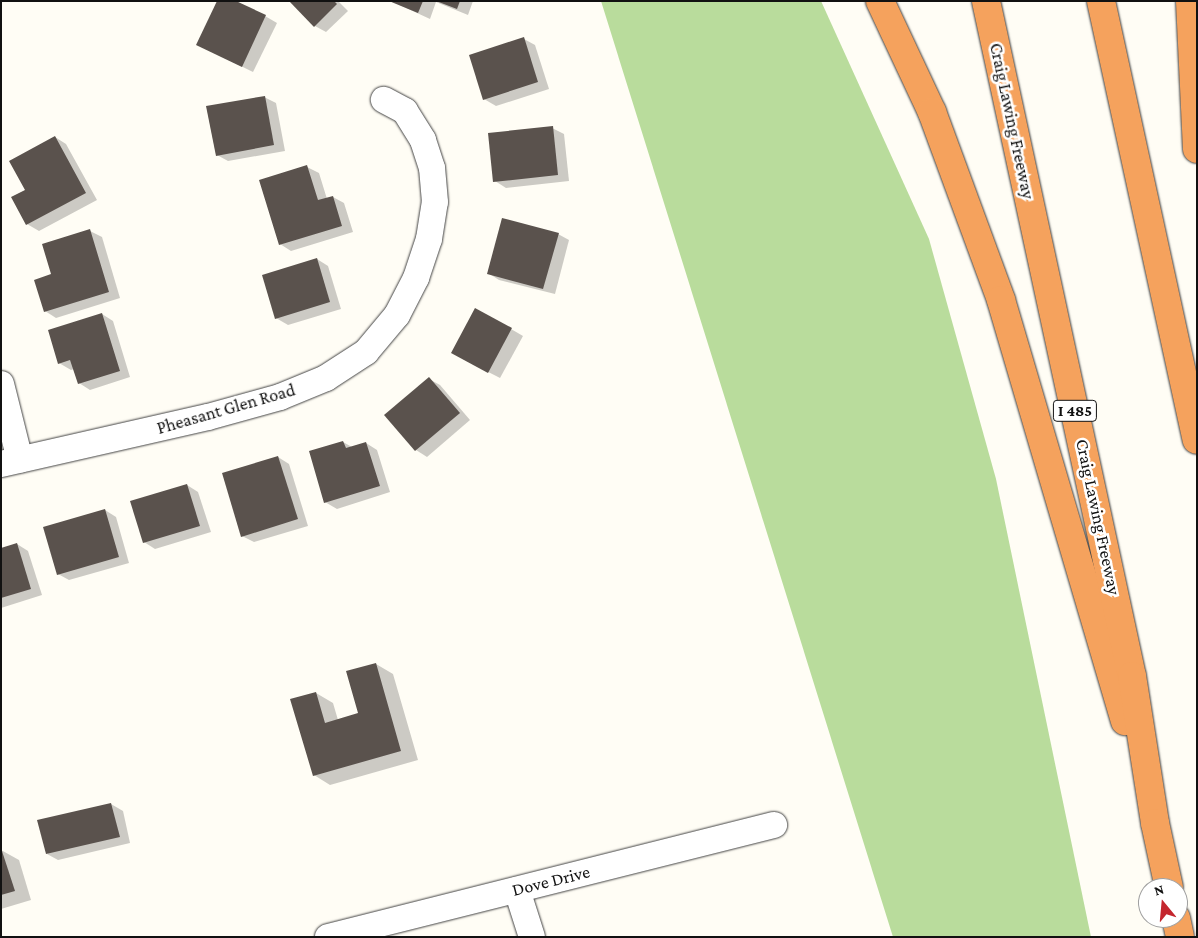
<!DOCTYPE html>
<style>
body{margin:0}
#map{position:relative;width:1198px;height:938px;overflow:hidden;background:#fffdf5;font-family:"Crimson Pro",serif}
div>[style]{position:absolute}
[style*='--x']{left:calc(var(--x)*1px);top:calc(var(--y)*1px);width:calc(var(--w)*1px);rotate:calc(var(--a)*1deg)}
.forest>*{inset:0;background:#b9dc9c}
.shadow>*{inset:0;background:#0003}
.building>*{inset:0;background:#5a524d}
.roads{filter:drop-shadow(0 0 1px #444) drop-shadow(0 0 1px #444)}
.street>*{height:26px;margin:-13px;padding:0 13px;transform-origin:13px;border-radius:13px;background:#fff}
.highway>*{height:28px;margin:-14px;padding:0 14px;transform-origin:14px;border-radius:14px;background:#f5a25d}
span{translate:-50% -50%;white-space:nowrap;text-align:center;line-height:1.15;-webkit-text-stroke:5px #fff;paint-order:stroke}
.shield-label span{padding:1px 4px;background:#fff;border:1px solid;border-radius:4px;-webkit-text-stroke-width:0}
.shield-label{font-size:16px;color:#111;font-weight:700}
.street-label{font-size:18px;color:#111}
.frame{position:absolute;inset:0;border:2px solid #111;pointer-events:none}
.north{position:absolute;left:1138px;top:878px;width:50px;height:50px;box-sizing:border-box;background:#fff;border:1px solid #a0a0a0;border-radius:50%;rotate:343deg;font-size:14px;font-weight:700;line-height:20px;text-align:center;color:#111}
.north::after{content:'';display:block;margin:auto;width:18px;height:22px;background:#c4262e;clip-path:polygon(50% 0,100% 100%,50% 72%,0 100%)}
</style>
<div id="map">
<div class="forest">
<div style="clip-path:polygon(601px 1px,821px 1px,929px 239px,996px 479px,1091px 937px,893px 937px)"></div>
</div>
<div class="shadow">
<div style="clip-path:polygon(291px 1px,338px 1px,348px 11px,326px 32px,315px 26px)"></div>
<div style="clip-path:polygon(391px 1px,473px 1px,468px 15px,436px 2px,430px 19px)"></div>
<div style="clip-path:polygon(265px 16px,277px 23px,253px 72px,198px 45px)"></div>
<div style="clip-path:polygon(524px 39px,535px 45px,549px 89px,496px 106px,484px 99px)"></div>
<div style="clip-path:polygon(264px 97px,276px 103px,285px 151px,228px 161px,217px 155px)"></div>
<div style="clip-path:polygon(552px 128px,564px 134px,569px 181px,506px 188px,495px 181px)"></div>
<div style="clip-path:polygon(55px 137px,66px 144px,97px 200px,39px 231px,27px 224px,13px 198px,27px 190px)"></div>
<div style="clip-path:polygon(307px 167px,319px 173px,327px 199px,333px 197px,344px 203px,353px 232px,291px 251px,280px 244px)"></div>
<div style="clip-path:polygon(90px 231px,102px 237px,120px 298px,56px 318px,45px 311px,53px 275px)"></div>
<div style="clip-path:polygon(558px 234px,569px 240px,555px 294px,499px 280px,488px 273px)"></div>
<div style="clip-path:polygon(317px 259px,328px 266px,341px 309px,288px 325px,276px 318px)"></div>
<div style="clip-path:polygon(102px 314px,113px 321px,130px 377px,90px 390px,79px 383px,74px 369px,71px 370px,59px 363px)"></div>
<div style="clip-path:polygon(511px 329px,523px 336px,500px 378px,463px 359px)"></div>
<div style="clip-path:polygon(429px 379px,440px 385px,470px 420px,427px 457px,416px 450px)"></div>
<div style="clip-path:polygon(343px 442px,352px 447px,366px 443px,377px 450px,390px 492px,337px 509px,325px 502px)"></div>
<div style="clip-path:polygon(278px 457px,289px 464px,308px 526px,254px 542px,242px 536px)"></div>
<div style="clip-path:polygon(187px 485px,198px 492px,211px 532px,155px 549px,144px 542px)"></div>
<div style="clip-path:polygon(105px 510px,116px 517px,129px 563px,69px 580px,58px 574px)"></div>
<div style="clip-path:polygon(17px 544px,28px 551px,42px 595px,1px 608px,1px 549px)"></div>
<div style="clip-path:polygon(376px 664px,393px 674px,418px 760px,330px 785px,314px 775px,316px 693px,333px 703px,338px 720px,359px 714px)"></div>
<div style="clip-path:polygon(111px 804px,123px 811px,130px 843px,58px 860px,47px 854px)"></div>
<div style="clip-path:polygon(1px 850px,19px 860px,31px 900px,1px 909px)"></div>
</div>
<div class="building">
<div style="clip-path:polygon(217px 1px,236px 1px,266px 15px,242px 67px,196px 45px)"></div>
<div style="clip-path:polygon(289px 1px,334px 1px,337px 4px,314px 27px)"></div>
<div style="clip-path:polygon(389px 1px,423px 1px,418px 13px)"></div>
<div style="clip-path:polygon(436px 1px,460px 1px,457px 9px)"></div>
<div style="clip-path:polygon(524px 37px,538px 82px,483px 100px,469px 55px)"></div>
<div style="clip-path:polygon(265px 96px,274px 145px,216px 156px,206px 106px)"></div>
<div style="clip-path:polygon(553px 126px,558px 175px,493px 182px,488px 133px)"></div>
<div style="clip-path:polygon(55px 136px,86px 193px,26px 225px,11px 197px,25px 190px,9px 161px)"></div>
<div style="clip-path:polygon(307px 165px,318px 200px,333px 196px,342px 226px,279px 245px,259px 180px)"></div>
<div style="clip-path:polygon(502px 218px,559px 233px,543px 289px,487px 274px)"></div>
<div style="clip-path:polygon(90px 229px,109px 292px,44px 312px,34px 280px,51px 274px,42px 244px)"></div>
<div style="clip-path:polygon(317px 258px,330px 302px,275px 319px,262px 275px)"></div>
<div style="clip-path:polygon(475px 308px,512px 328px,488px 373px,451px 353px)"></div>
<div style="clip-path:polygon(102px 313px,120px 371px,78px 384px,70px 360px,58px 364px,48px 330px)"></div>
<div style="clip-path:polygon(429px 377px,460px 413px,415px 451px,384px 415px)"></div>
<div style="clip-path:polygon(343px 441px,346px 448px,366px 442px,380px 486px,324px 503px,309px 451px)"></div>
<div style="clip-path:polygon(278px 456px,298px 519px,241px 537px,222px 473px)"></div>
<div style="clip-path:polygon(187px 484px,200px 526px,143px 543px,130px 501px)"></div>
<div style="clip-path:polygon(105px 509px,119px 557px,57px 575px,43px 527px)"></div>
<div style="clip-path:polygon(17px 543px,31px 589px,1px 598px,1px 548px)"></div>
<div style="clip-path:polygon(376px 663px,401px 751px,313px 776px,290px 699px,316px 692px,325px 723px,358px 713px,346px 671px)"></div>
<div style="clip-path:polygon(111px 803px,120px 837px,46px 854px,37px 820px)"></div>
<div style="clip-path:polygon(1px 848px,15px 891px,1px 895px)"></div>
</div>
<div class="roads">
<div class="street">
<div style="--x:1;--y:384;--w:78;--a:76"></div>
<div style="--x:1;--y:464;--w:212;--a:-12.8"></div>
<div style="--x:208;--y:417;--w:75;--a:-15.5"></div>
<div style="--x:280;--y:397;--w:50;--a:-22.4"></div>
<div style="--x:326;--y:378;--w:48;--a:-33"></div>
<div style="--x:366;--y:352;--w:48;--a:-50"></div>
<div style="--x:397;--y:315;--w:42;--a:-62.8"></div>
<div style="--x:416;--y:278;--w:41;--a:-71.6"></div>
<div style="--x:429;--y:239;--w:37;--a:-81"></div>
<div style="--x:435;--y:202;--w:34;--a:-95"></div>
<div style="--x:432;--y:168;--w:29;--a:-108"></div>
<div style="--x:423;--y:140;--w:34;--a:-122"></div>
<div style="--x:405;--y:111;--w:24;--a:-152"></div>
<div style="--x:517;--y:890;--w:49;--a:72.3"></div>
<div style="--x:328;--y:937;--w:460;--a:-14.1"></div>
</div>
<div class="highway">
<div style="--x:880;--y:1;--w:123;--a:64.9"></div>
<div style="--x:932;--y:112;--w:200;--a:69.8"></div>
<div style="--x:1001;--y:300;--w:439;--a:73.6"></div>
<div style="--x:986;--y:1;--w:691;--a:77.8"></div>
<div style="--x:1132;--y:676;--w:149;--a:81.1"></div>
<div style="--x:1155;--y:823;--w:66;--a:77.8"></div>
<div style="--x:1101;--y:1;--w:449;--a:77.7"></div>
<div style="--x:1190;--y:1;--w:148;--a:87.3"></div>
<div style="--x:1176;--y:918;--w:19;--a:78"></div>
</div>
</div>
<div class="shield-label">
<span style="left:1075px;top:411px">I 485</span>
</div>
<div class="street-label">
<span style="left:1012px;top:121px;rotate:78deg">Craig Lawing Freeway</span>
<span style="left:226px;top:409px;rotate:-16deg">Pheasant Glen Road</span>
<span style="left:1098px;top:517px;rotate:78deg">Craig Lawing Freeway</span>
<span style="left:551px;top:881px;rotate:-14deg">Dove Drive</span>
</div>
<div class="frame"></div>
<div class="north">N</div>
</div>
